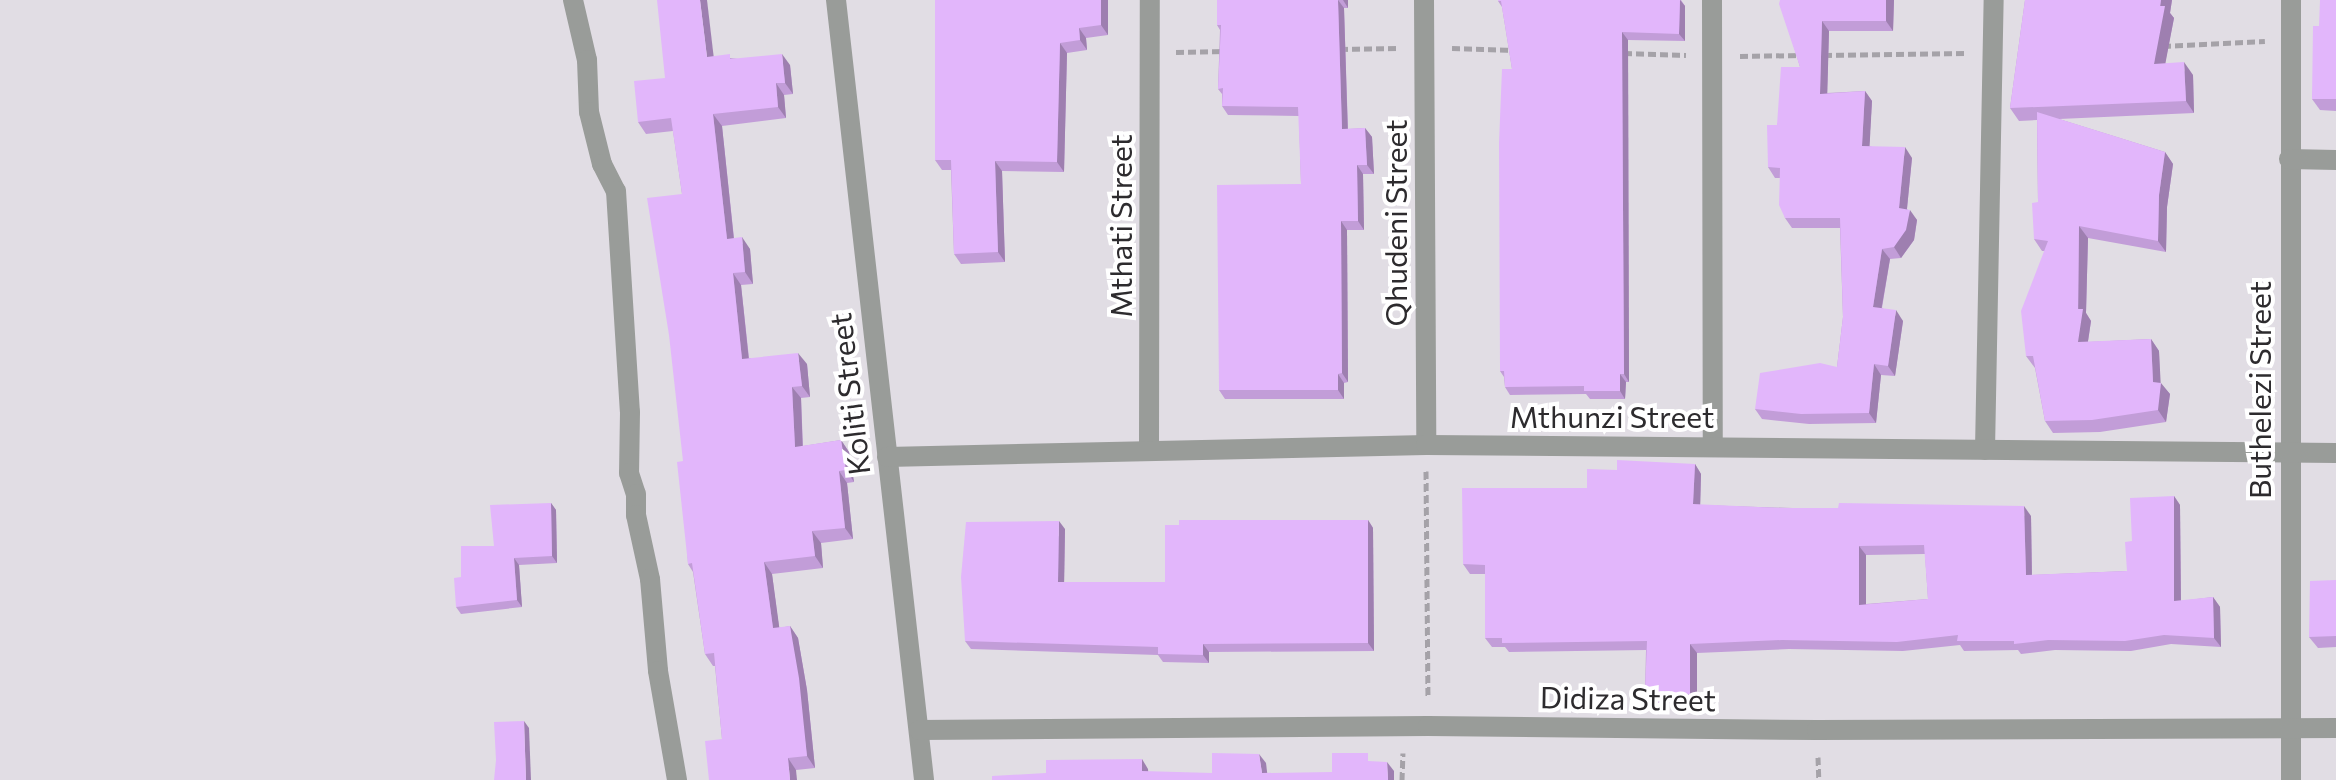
<!DOCTYPE html>
<style>
body{margin:0}
#map{position:relative;width:2336px;height:780px;overflow:hidden;background:#e1dde4;font-family:Commissioner,sans-serif}
div>[style]{position:absolute}
[style*='--x']{left:calc(var(--x)*1px);top:calc(var(--y)*1px);width:calc(var(--w)*1px);rotate:calc(var(--a)*1deg)}
.path>*{height:5px;margin-top:-2.5px;transform-origin:0;background:repeating-linear-gradient(90deg,#a5a2a8 0 8px,transparent 0 12px)}
.street>*{height:20px;margin:-10px;padding:0 10px;transform-origin:10px;border-radius:10px;background:#999c99}
.wall>*{inset:0;background:#c29dd8}
.shaded-wall>*{inset:0;background:#9e7fb0}
.building>*{inset:0;background:#e2b6fb}
span{translate:-50% -50%;white-space:nowrap;text-align:center;line-height:1.15;-webkit-text-stroke:8px #fff;paint-order:stroke}
.street-label{font-size:30px;color:#2d2b2e}
</style>
<div id="map">
<div class="path">
<div style="--x:2163;--y:46;--w:102;--a:-2.8"></div>
<div style="--x:1452;--y:48;--w:62;--a:1.8"></div>
<div style="--x:1340;--y:49;--w:58;--a:-1"></div>
<div style="--x:1176;--y:52;--w:50;--a:-1.1"></div>
<div style="--x:1624;--y:53;--w:62;--a:1.8"></div>
<div style="--x:1824;--y:55;--w:142;--a:-0.8"></div>
<div style="--x:1740;--y:56;--w:62;--a:-0.9"></div>
<div style="--x:1426;--y:471;--w:226;--a:89.5"></div>
<div style="--x:1818;--y:757;--w:23;--a:88"></div>
<div style="--x:1402;--y:780;--w:27;--a:-88"></div>
</div>
<div class="street">
<div style="--x:573;--y:0;--w:62;--a:76.9"></div>
<div style="--x:587;--y:60;--w:52;--a:87.8"></div>
<div style="--x:589;--y:112;--w:54;--a:76"></div>
<div style="--x:602;--y:164;--w:30;--a:63"></div>
<div style="--x:616;--y:191;--w:221;--a:86.4"></div>
<div style="--x:630;--y:412;--w:61;--a:90.9"></div>
<div style="--x:629;--y:473;--w:22;--a:72"></div>
<div style="--x:636;--y:494;--w:21;--a:90"></div>
<div style="--x:636;--y:515;--w:66;--a:77.7"></div>
<div style="--x:650;--y:579;--w:92;--a:85"></div>
<div style="--x:658;--y:671;--w:111;--a:80.1"></div>
<div style="--x:836;--y:0;--w:785;--a:83.56"></div>
<div style="--x:1424;--y:0;--w:445;--a:89.7"></div>
<div style="--x:1712;--y:0;--w:447;--a:89.9"></div>
<div style="--x:2291;--y:0;--w:780;--a:90"></div>
<div style="--x:2289;--y:159;--w:47;--a:1.2"></div>
<div style="--x:1985;--y:450;--w:450;--a:-88.9"></div>
<div style="--x:1149;--y:451;--w:451;--a:-89.9"></div>
<div style="--x:887;--y:457;--w:539;--a:-1.28"></div>
<div style="--x:1426;--y:445;--w:910;--a:0.5"></div>
<div style="--x:919;--y:730;--w:509;--a:-0.45"></div>
<div style="--x:1428;--y:726;--w:389;--a:0.6"></div>
<div style="--x:1817;--y:730;--w:519;--a:-0.22"></div>
</div>
<div class="wall">
<div style="clip-path:polygon(935px 0,1108px 0,1108px 35px,1086px 38px,1087px 50px,1067px 53px,1064px 172px,1002px 171px,1005px 262px,961px 264px,954px 254px,951px 170px,942px 170px,935px 160px)"></div>
<div style="clip-path:polygon(1217px 0,1348px 0,1348px 8px,1344px 8px,1348px 129px,1365px 128px,1372px 137px,1374px 174px,1363px 174px,1364px 230px,1347px 230px,1348px 382px,1344px 383px,1344px 399px,1225px 399px,1219px 390px,1301px 184px,1299px 116px,1228px 115px,1222px 106px,1222px 94px,1218px 89px,1220px 30px,1217px 25px)"></div>
<div style="clip-path:polygon(1681px 0,1685px 6px,1685px 41px,1628px 40px,1629px 382px,1626px 382px,1625px 399px,1590px 399px,1586px 394px,1510px 395px,1505px 387px,1504px 377px,1500px 371px,1512px 69px,1502px 7px,1498px 1px)"></div>
<div style="clip-path:polygon(1780px 0,1894px 0,1893px 31px,1829px 31px,1827px 93px,1865px 91px,1872px 101px,1869px 146px,1912px 158px,1907px 209px,1917px 220px,1914px 240px,1901px 258px,1890px 259px,1882px 308px,1903px 321px,1895px 376px,1881px 375px,1876px 423px,1809px 424px,1762px 419px,1755px 409px,1837px 367px,1843px 317px,1840px 228px,1792px 228px,1785px 218px,1780px 178px,1775px 178px,1768px 167px,1777px 125px,1800px 67px)"></div>
<div style="clip-path:polygon(2025px 0,2172px 0,2170px 13px,2174px 18px,2165px 63px,2193px 75px,2194px 113px,2059px 119px,2165px 152px,2173px 164px,2167px 207px,2166px 252px,2088px 238px,2086px 313px,2091px 321px,2088px 342px,2151px 339px,2159px 351px,2160px 383px,2170px 394px,2166px 422px,2100px 432px,2053px 433px,2045px 421px,2035px 368px,2026px 356px,2045px 251px,2042px 251px,2034px 239px,2038px 202px,2037px 120px,2019px 121px,2010px 108px)"></div>
<div style="clip-path:polygon(2336px 0,2336px 111px,2320px 110px,2312px 99px,2319px 26px)"></div>
<div style="clip-path:polygon(713px 56px,790px 65px,793px 94px,784px 95px,786px 118px,722px 126px,734px 238px,750px 249px,753px 284px,741px 285px,749px 358px,807px 364px,810px 397px,801px 398px,803px 446px,841px 440px,849px 452px,854px 482px,847px 483px,853px 539px,821px 543px,823px 568px,772px 574px,779px 628px,790px 626px,798px 638px,807px 690px,815px 768px,796px 770px,722px 739px,715px 666px,713px 666px,705px 654px,693px 572px,688px 564px,683px 461px,682px 194px,673px 131px,646px 134px,638px 122px)"></div>
<div style="clip-path:polygon(evenodd,1695px 464px,1701px 474px,1700px 505px,2031px 516px,2032px 575px,2127px 571px,2132px 541px,2174px 496px,2180px 505px,2181px 601px,2213px 597px,2220px 607px,2221px 647px,2171px 644px,2131px 651px,2055px 650px,2021px 654px,2018px 650px,1964px 651px,1960px 645px,1903px 651px,1789px 649px,1697px 653px,1697px 704px,1652px 703px,1645px 693px,1646px 650px,1509px 652px,1505px 647px,1492px 647px,1485px 638px,1485px 574px,1470px 574px,1463px 564px,1617px 470px,1695px 464px,1925px 554px,1928px 599px,1866px 604px,1866px 555px,1925px 554px)"></div>
<div style="clip-path:polygon(551px 503px,556px 510px,557px 563px,519px 565px,522px 607px,461px 614px,456px 607px,494px 546px)"></div>
<div style="clip-path:polygon(1368px 520px,1373px 528px,1374px 651px,1209px 652px,1209px 663px,1163px 662px,1158px 655px,971px 649px,965px 641px,1065px 529px,1064px 582px,1165px 582px)"></div>
<div style="clip-path:polygon(2336px 580px,2336px 647px,2318px 648px,2309px 637px)"></div>
</div>
<div class="shaded-wall">
<div style="clip-path:polygon(700px 0,707px 0,715px 68px,707px 57px)"></div>
<div style="clip-path:polygon(1101px 0,1108px 0,1108px 35px,1101px 25px)"></div>
<div style="clip-path:polygon(1338px 0,1344px 8px,1348px 138px,1342px 129px)"></div>
<div style="clip-path:polygon(1343px 0,1348px 0,1348px 8px)"></div>
<div style="clip-path:polygon(1680px 0,1685px 6px,1685px 41px,1679px 34px)"></div>
<div style="clip-path:polygon(1886px 0,1894px 0,1893px 31px,1886px 21px)"></div>
<div style="clip-path:polygon(2161px 0,2172px 0,2170px 13px,2174px 18px,2163px 76px,2154px 64px)"></div>
<div style="clip-path:polygon(1822px 21px,1829px 31px,1827px 104px,1820px 94px)"></div>
<div style="clip-path:polygon(1079px 28px,1086px 38px,1087px 50px,1080px 40px)"></div>
<div style="clip-path:polygon(1622px 32px,1628px 40px,1629px 382px,1624px 374px)"></div>
<div style="clip-path:polygon(1060px 43px,1067px 53px,1064px 172px,1057px 162px)"></div>
<div style="clip-path:polygon(782px 54px,790px 65px,793px 94px,785px 83px)"></div>
<div style="clip-path:polygon(2184px 62px,2193px 75px,2194px 113px,2186px 101px)"></div>
<div style="clip-path:polygon(776px 83px,784px 95px,786px 118px,778px 107px)"></div>
<div style="clip-path:polygon(1865px 91px,1872px 101px,1869px 157px,1862px 146px)"></div>
<div style="clip-path:polygon(713px 114px,722px 126px,735px 250px,727px 239px)"></div>
<div style="clip-path:polygon(1365px 128px,1372px 137px,1374px 174px,1367px 165px)"></div>
<div style="clip-path:polygon(1905px 147px,1912px 158px,1906px 218px,1899px 208px)"></div>
<div style="clip-path:polygon(2165px 152px,2173px 164px,2167px 207px,2166px 252px,2158px 241px,2159px 195px)"></div>
<div style="clip-path:polygon(995px 161px,1002px 171px,1005px 262px,998px 252px)"></div>
<div style="clip-path:polygon(1357px 165px,1363px 174px,1364px 230px,1358px 221px)"></div>
<div style="clip-path:polygon(1910px 210px,1917px 220px,1914px 240px,1901px 258px,1894px 247px)"></div>
<div style="clip-path:polygon(1341px 221px,1347px 230px,1348px 382px,1342px 373px)"></div>
<div style="clip-path:polygon(2079px 226px,2088px 238px,2086px 313px,2091px 321px,2086px 354px,2078px 342px)"></div>
<div style="clip-path:polygon(742px 237px,750px 249px,753px 284px,745px 272px)"></div>
<div style="clip-path:polygon(1882px 249px,1890px 259px,1880px 317px,1873px 307px)"></div>
<div style="clip-path:polygon(733px 273px,741px 285px,750px 371px,742px 359px)"></div>
<div style="clip-path:polygon(1896px 310px,1903px 321px,1895px 376px,1888px 366px)"></div>
<div style="clip-path:polygon(2151px 339px,2159px 351px,2161px 389px,2161px 383px,2170px 394px,2166px 422px,2158px 410px,2153px 382px)"></div>
<div style="clip-path:polygon(798px 353px,807px 364px,810px 397px,802px 386px)"></div>
<div style="clip-path:polygon(1874px 364px,1881px 375px,1876px 423px,1869px 413px)"></div>
<div style="clip-path:polygon(1338px 374px,1344px 383px,1344px 399px,1338px 390px)"></div>
<div style="clip-path:polygon(1620px 374px,1626px 382px,1625px 399px,1620px 391px)"></div>
<div style="clip-path:polygon(792px 387px,801px 398px,803px 459px,795px 447px)"></div>
<div style="clip-path:polygon(841px 440px,849px 452px,854px 482px,846px 470px)"></div>
<div style="clip-path:polygon(1695px 464px,1701px 474px,1700px 514px,1693px 504px)"></div>
<div style="clip-path:polygon(839px 471px,847px 483px,853px 539px,845px 528px)"></div>
<div style="clip-path:polygon(2174px 496px,2180px 505px,2181px 611px,2174px 601px)"></div>
<div style="clip-path:polygon(551px 503px,556px 510px,557px 563px,552px 556px)"></div>
<div style="clip-path:polygon(2024px 506px,2031px 516px,2032px 585px,2026px 575px)"></div>
<div style="clip-path:polygon(1368px 520px,1373px 528px,1374px 651px,1368px 643px)"></div>
<div style="clip-path:polygon(1059px 521px,1065px 529px,1064px 590px,1058px 582px)"></div>
<div style="clip-path:polygon(812px 531px,821px 543px,823px 568px,815px 556px)"></div>
<div style="clip-path:polygon(1859px 546px,1866px 555px,1866px 614px,1859px 605px)"></div>
<div style="clip-path:polygon(514px 558px,519px 565px,522px 607px,517px 600px)"></div>
<div style="clip-path:polygon(764px 562px,772px 574px,781px 640px,773px 628px)"></div>
<div style="clip-path:polygon(2213px 597px,2220px 607px,2221px 647px,2214px 638px)"></div>
<div style="clip-path:polygon(790px 626px,798px 638px,807px 690px,815px 768px,807px 756px)"></div>
<div style="clip-path:polygon(1203px 644px,1209px 652px,1209px 663px,1203px 655px)"></div>
<div style="clip-path:polygon(1690px 644px,1697px 653px,1697px 704px,1690px 694px)"></div>
<div style="clip-path:polygon(524px 721px,529px 728px,531px 780px,526px 780px)"></div>
<div style="clip-path:polygon(1259px 754px,1266px 763px,1268px 780px,1262px 773px)"></div>
<div style="clip-path:polygon(788px 758px,796px 770px,797px 780px,790px 780px)"></div>
<div style="clip-path:polygon(1142px 759px,1148px 769px,1149px 780px,1142px 771px)"></div>
<div style="clip-path:polygon(1387px 762px,1394px 771px,1394px 780px,1388px 780px)"></div>
</div>
<div class="building">
<div style="clip-path:polygon(657px 0,700px 0,707px 57px,730px 54px,730px 59px,782px 54px,785px 83px,776px 83px,778px 107px,713px 114px,727px 239px,742px 237px,745px 272px,733px 273px,742px 359px,798px 353px,802px 386px,792px 387px,795px 447px,841px 440px,846px 470px,839px 471px,845px 528px,812px 531px,815px 556px,764px 562px,773px 628px,790px 626px,799px 678px,807px 756px,788px 758px,790px 780px,709px 780px,705px 741px,722px 739px,714px 653px,705px 654px,692px 563px,688px 564px,677px 462px,683px 461px,669px 335px,647px 198px,682px 194px,671px 118px,638px 122px,634px 81px,665px 78px)"></div>
<div style="clip-path:polygon(935px 0,1101px 0,1101px 25px,1079px 28px,1080px 40px,1060px 43px,1057px 162px,995px 161px,998px 252px,954px 254px,951px 160px,935px 160px)"></div>
<div style="clip-path:polygon(1217px 0,1338px 0,1342px 129px,1365px 128px,1367px 165px,1357px 165px,1358px 221px,1341px 221px,1342px 373px,1338px 374px,1338px 390px,1219px 390px,1217px 185px,1301px 184px,1298px 107px,1222px 106px,1223px 88px,1218px 89px,1221px 25px,1217px 25px)"></div>
<div style="clip-path:polygon(1498px 0,1680px 0,1679px 34px,1622px 32px,1624px 374px,1620px 374px,1620px 391px,1584px 391px,1584px 386px,1505px 387px,1504px 371px,1500px 371px,1499px 143px,1502px 69px,1512px 69px,1501px 1px,1498px 1px)"></div>
<div style="clip-path:polygon(1780px 0,1886px 0,1886px 21px,1822px 21px,1820px 94px,1865px 91px,1862px 146px,1905px 147px,1899px 208px,1910px 210px,1906px 230px,1894px 247px,1882px 249px,1873px 307px,1896px 310px,1888px 366px,1874px 364px,1869px 413px,1801px 414px,1755px 409px,1760px 373px,1820px 363px,1837px 367px,1843px 317px,1840px 218px,1785px 218px,1779px 205px,1780px 168px,1768px 167px,1767px 125px,1777px 125px,1781px 67px,1800px 67px,1779px 4px)"></div>
<div style="clip-path:polygon(2025px 0,2161px 0,2160px 6px,2165px 6px,2154px 64px,2184px 62px,2186px 101px,2010px 108px)"></div>
<div style="clip-path:polygon(2320px 0,2336px 0,2336px 99px,2312px 99px,2313px 26px,2319px 26px)"></div>
<div style="clip-path:polygon(2037px 112px,2165px 152px,2159px 195px,2158px 241px,2079px 226px,2078px 309px,2083px 309px,2078px 342px,2151px 339px,2153px 382px,2161px 383px,2158px 410px,2092px 420px,2045px 421px,2033px 356px,2026px 356px,2021px 311px,2048px 241px,2034px 239px,2032px 203px,2038px 202px)"></div>
<div style="clip-path:polygon(evenodd,1617px 460px,1695px 464px,1693px 504px,1780px 508px,1838px 508px,1839px 503px,2024px 506px,2026px 575px,2127px 571px,2125px 542px,2132px 541px,2130px 498px,2174px 496px,2174px 601px,2213px 597px,2214px 638px,2164px 635px,2125px 641px,2048px 640px,2014px 644px,2014px 641px,1957px 641px,1958px 635px,1897px 642px,1782px 640px,1690px 644px,1690px 694px,1645px 693px,1647px 641px,1502px 643px,1502px 638px,1485px 638px,1485px 565px,1463px 564px,1462px 488px,1587px 488px,1587px 469px,1617px 470px,1617px 460px,1924px 545px,1928px 599px,1859px 605px,1859px 546px,1924px 545px)"></div>
<div style="clip-path:polygon(551px 503px,552px 556px,514px 558px,517px 600px,456px 607px,454px 578px,461px 577px,461px 546px,494px 546px,490px 505px)"></div>
<div style="clip-path:polygon(1179px 520px,1368px 520px,1368px 643px,1203px 644px,1203px 655px,1158px 654px,1158px 647px,965px 641px,961px 577px,966px 522px,1059px 521px,1058px 582px,1165px 582px,1165px 525px,1179px 525px)"></div>
<div style="clip-path:polygon(2336px 580px,2336px 636px,2309px 637px,2310px 581px)"></div>
<div style="clip-path:polygon(524px 721px,526px 780px,494px 780px,496px 760px,494px 722px)"></div>
<div style="clip-path:polygon(1212px 753px,1259px 754px,1262px 773px,1332px 772px,1332px 753px,1368px 753px,1368px 761px,1387px 762px,1388px 780px,992px 780px,992px 776px,1046px 773px,1046px 760px,1142px 759px,1142px 771px,1212px 773px)"></div>
</div>
<div class="street-label">
<span style="left:1395px;top:223px;rotate:-90deg">Qhudeni Street</span>
<span style="left:1120px;top:226px;rotate:-90deg">Mthati Street</span>
<span style="left:2259px;top:390px;rotate:-90deg">Buthelezi Street</span>
<span style="left:849px;top:394px;rotate:-97deg">Koliti Street</span>
<span style="left:1612px;top:416px">Mthunzi Street</span>
<span style="left:1628px;top:698px;rotate:1deg">Didiza Street</span>
</div>
</div>
